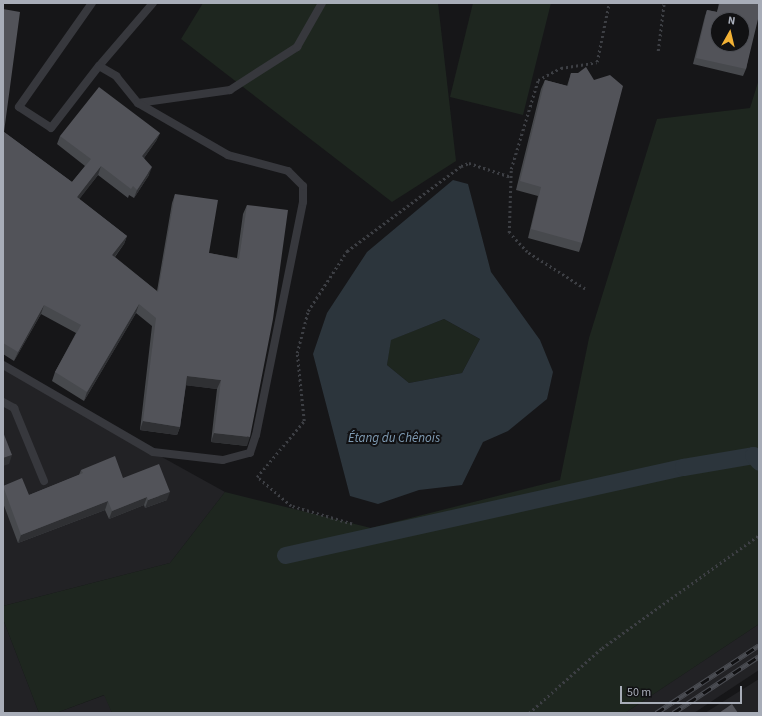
<!DOCTYPE html>
<meta charset="utf-8">
<style>
body{margin:0}
#map{position:relative;width:762px;height:716px;overflow:hidden;background:#161618;font-family:"Source Sans 3",sans-serif}
div>[style]{position:absolute}
[style*='--x']{left:calc(var(--x)*1px);top:calc(var(--y)*1px);width:calc(var(--w)*1px);rotate:calc(var(--a)*1deg)}
.built>*{inset:0;background:#222225}
.green>*{inset:0;background:#1e261f}
.water>*{inset:0;background:#2c353c}
.canal>*{height:17px;margin:-8.5px;padding:0 8.5px;transform-origin:8.5px;border-radius:8.5px;background:#2c353c}
.path>*{height:2.5px;margin-top:-1.25px;transform-origin:0;background:repeating-linear-gradient(90deg,#3d3f44 0 2px,transparent 0 5px)}
.service>*{height:8px;margin:-4px;padding:0 4px;transform-origin:4px;border-radius:4px;background:#37383d}
.rail>*{height:4.5px;margin-top:-2.25px;transform-origin:0;background:repeating-linear-gradient(90deg,#111113 0 9px,#4a4c52 0 18px);box-sizing:border-box;border-block:1px solid #4a4c52}
.wall>*{inset:0;background:#47494d}
.shaded-wall>*{inset:0;background:#2f3033}
.building>*{inset:0;background:#525359}
span{translate:-50% -50%;white-space:nowrap;text-align:center;line-height:1.15;-webkit-text-stroke:4px #111113;paint-order:stroke}
.water-label{font-size:13px;color:#7f9bb3;font-style:italic}
.frame{position:absolute;inset:0;border:4px solid #a8adb8;pointer-events:none}
.north{position:absolute;left:710px;top:12px;width:40px;height:40px;box-sizing:border-box;background:#111113;border:1px solid #4d4f55;border-radius:50%;rotate:8deg;font-size:11px;font-weight:700;line-height:16px;text-align:center;color:#a8adb8}
.north::after{content:'';display:block;margin:auto;width:14px;height:18px;background:#f2b134;clip-path:polygon(50% 0,100% 100%,50% 72%,0 100%)}
.scale{position:absolute;left:620px;top:686px;width:122px;height:18px;box-sizing:border-box;border:2px solid #a8adb8;border-top:0;padding-left:5px;font-size:12px;line-height:14px;white-space:nowrap;color:#a8adb8;-webkit-text-stroke:3px #111113;paint-order:stroke}
</style>
<div id="map">
<div class="built">
<div style="clip-path:polygon(3px 369px,225px 492px,170px 563px,3px 606px)"></div>
<div style="clip-path:polygon(3px 619px,39px 713px,3px 713px)"></div>
<div style="clip-path:polygon(759px 624px,759px 670px,694px 713px,625px 713px)"></div>
<div style="clip-path:polygon(759px 679px,759px 713px,705px 713px)"></div>
<div style="clip-path:polygon(105px 695px,112px 713px,56px 713px)"></div>
</div>
<div class="green">
<div style="clip-path:polygon(203px 3px,438px 3px,456px 161px,392px 202px,181px 39px)"></div>
<div style="clip-path:polygon(473px 3px,551px 3px,523px 115px,450px 97px)"></div>
<div style="clip-path:polygon(759px 79px,759px 624px,625px 713px,112px 713px,104px 695px,56px 713px,39px 713px,3px 619px,3px 606px,170px 563px,225px 492px,371px 528px,560px 480px,589px 338px,657px 119px,750px 108px)"></div>
<div style="clip-path:polygon(444px 319px,480px 339px,462px 373px,409px 383px,387px 365px,390px 340px)"></div>
</div>
<div class="water">
<div style="clip-path:polygon(evenodd,453px 180px,468px 184px,491px 272px,540px 340px,553px 372px,547px 399px,508px 431px,483px 442px,462px 485px,419px 490px,378px 504px,350px 496px,313px 354px,327px 313px,367px 252px,453px 180px,444px 319px,480px 339px,462px 373px,409px 383px,387px 365px,391px 340px,444px 319px)"></div>
</div>
<div class="canal">
<div style="--x:285;--y:555;--w:408;--a:-12.5"></div>
<div style="--x:683;--y:467;--w:71;--a:-9.7"></div>
<div style="--x:753;--y:455;--w:9;--a:49"></div>
</div>
<div class="path">
<div style="--x:658;--y:51;--w:48;--a:-82.9"></div>
<div style="--x:585;--y:289;--w:69;--a:-147.5"></div>
<div style="--x:527;--y:252;--w:26;--a:-133"></div>
<div style="--x:509;--y:233;--w:64;--a:-88.2"></div>
<div style="--x:511;--y:169;--w:93;--a:-73.1"></div>
<div style="--x:538;--y:80;--w:26;--a:-28"></div>
<div style="--x:561;--y:68;--w:36;--a:-9"></div>
<div style="--x:597;--y:62;--w:60;--a:-78.5"></div>
<div style="--x:352;--y:524;--w:64;--a:-163.6"></div>
<div style="--x:291;--y:506;--w:45;--a:-139.5"></div>
<div style="--x:257;--y:477;--w:73;--a:-50"></div>
<div style="--x:304;--y:421;--w:68;--a:-95.9"></div>
<div style="--x:297;--y:353;--w:43;--a:-75.3"></div>
<div style="--x:308;--y:311;--w:72;--a:-57"></div>
<div style="--x:347;--y:251;--w:142;--a:-36.7"></div>
<div style="--x:461;--y:166;--w:9;--a:-21"></div>
<div style="--x:469;--y:163;--w:44;--a:18.4"></div>
<div style="--x:529;--y:713;--w:98;--a:-41.7"></div>
<div style="--x:602;--y:648;--w:193;--a:-35.7"></div>
</div>
<div class="service">
<div style="--x:92;--y:3;--w:127;--a:125.1"></div>
<div style="--x:19;--y:107;--w:38;--a:33"></div>
<div style="--x:51;--y:128;--w:78;--a:-52.3"></div>
<div style="--x:99;--y:66;--w:83;--a:-49.4"></div>
<div style="--x:99;--y:66;--w:20;--a:30"></div>
<div style="--x:116;--y:76;--w:35;--a:51"></div>
<div style="--x:138;--y:103;--w:93;--a:-8"></div>
<div style="--x:230;--y:90;--w:80;--a:-32.7"></div>
<div style="--x:297;--y:47;--w:51;--a:-60.4"></div>
<div style="--x:3;--y:365;--w:173;--a:30.1"></div>
<div style="--x:153;--y:452;--w:70;--a:6.5"></div>
<div style="--x:223;--y:460;--w:28;--a:-15"></div>
<div style="--x:250;--y:453;--w:19;--a:-72"></div>
<div style="--x:256;--y:435;--w:238;--a:-78.6"></div>
<div style="--x:303;--y:202;--w:16;--a:-90"></div>
<div style="--x:303;--y:186;--w:21;--a:-135"></div>
<div style="--x:288;--y:171;--w:62;--a:-165.1"></div>
<div style="--x:228;--y:155;--w:104;--a:-150"></div>
<div style="--x:3;--y:402;--w:13;--a:29"></div>
<div style="--x:14;--y:408;--w:79;--a:67.7"></div>
</div>
<div class="rail">
<div style="--x:656;--y:713;--w:123;--a:-33.4"></div>
<div style="--x:673;--y:713;--w:103;--a:-33.5"></div>
</div>
<div class="wall">
<div style="clip-path:polygon(719px 3px,759px 3px,746px 69px,743px 76px,693px 64px,705px 16px,707px 10px,717px 12px)"></div>
<div style="clip-path:polygon(3px 9px,4px 132px,72px 182px,85px 166px,57px 144px,60px 136px,160px 133px,156px 141px,144px 158px,149px 175px,134px 198px,129px 195px,128px 198px,98px 175px,79px 199px,127px 236px,124px 244px,115px 257px,157px 291px,172px 203px,175px 194px,209px 253px,237px 258px,243px 214px,247px 205px,247px 446px,211px 442px,217px 389px,186px 385px,180px 427px,177px 435px,140px 430px,152px 326px,136px 313px,84px 401px,52px 381px,55px 372px,76px 333px,41px 314px,14px 361px,3px 354px)"></div>
<div style="clip-path:polygon(571px 73px,582px 243px,579px 252px,528px 238px,538px 196px,516px 190px,541px 89px,545px 80px,567px 86px)"></div>
<div style="clip-path:polygon(81px 470px,123px 478px,167px 500px,145px 508px,144px 505px,109px 519px,105px 510px,18px 543px,3px 503px,3px 486px,29px 495px,79px 475px)"></div>
</div>
<div class="shaded-wall">
<div style="clip-path:polygon(160px 133px,156px 141px,139px 165px,142px 156px)"></div>
<div style="clip-path:polygon(101px 166px,98px 175px,74px 206px,77px 197px)"></div>
<div style="clip-path:polygon(152px 167px,149px 175px,134px 198px,137px 190px)"></div>
<div style="clip-path:polygon(127px 236px,124px 244px,109px 264px,112px 255px)"></div>
<div style="clip-path:polygon(139px 304px,136px 313px,84px 401px,87px 392px)"></div>
<div style="clip-path:polygon(44px 305px,41px 314px,14px 361px,18px 352px)"></div>
<div style="clip-path:polygon(187px 376px,221px 380px,217px 389px,183px 385px)"></div>
<div style="clip-path:polygon(143px 421px,180px 427px,177px 435px,140px 430px)"></div>
<div style="clip-path:polygon(214px 433px,250px 437px,247px 446px,211px 442px)"></div>
<div style="clip-path:polygon(12px 455px,9px 464px,3px 466px,3px 458px)"></div>
<div style="clip-path:polygon(170px 492px,167px 500px,145px 508px,148px 500px)"></div>
<div style="clip-path:polygon(147px 497px,144px 505px,109px 519px,112px 511px)"></div>
<div style="clip-path:polygon(108px 501px,105px 510px,18px 543px,21px 535px)"></div>
</div>
<div class="building">
<div style="clip-path:polygon(evenodd,720px 3px,759px 3px,759px 15px,746px 69px,696px 58px,707px 10px,717px 12px,720px 3px,718px 20px,742px 20px,742px 44px,718px 44px,718px 20px)"></div>
<div style="clip-path:polygon(3px 9px,20px 12px,4px 132px,72px 182px,91px 159px,60px 136px,99px 87px,160px 133px,142px 156px,152px 167px,137px 190px,133px 186px,131px 189px,101px 166px,77px 197px,127px 236px,112px 255px,158px 292px,175px 194px,218px 200px,209px 253px,239px 259px,247px 205px,288px 210px,273px 319px,250px 437px,214px 433px,221px 380px,187px 376px,180px 427px,143px 421px,156px 318px,139px 304px,87px 392px,55px 372px,81px 325px,44px 305px,18px 352px,3px 343px)"></div>
<div style="clip-path:polygon(586px 67px,594px 80px,610px 75px,623px 86px,582px 243px,531px 229px,541px 187px,520px 181px,545px 80px,568px 86px,571px 73px,578px 73px)"></div>
<div style="clip-path:polygon(3px 432px,12px 455px,3px 458px)"></div>
<div style="clip-path:polygon(115px 456px,123px 478px,159px 464px,170px 492px,148px 500px,147px 497px,112px 511px,108px 501px,21px 535px,3px 486px,22px 478px,29px 495px,83px 473px,81px 470px)"></div>
<div style="clip-path:polygon(732px 704px,738px 713px,719px 713px)"></div>
</div>
<div class="water-label">
<span style="left:394px;top:438px">Étang du Chênois</span>
</div>
<div class="frame"></div>
<div class="north">N</div>
<div class="scale">50 m</div>
</div>
